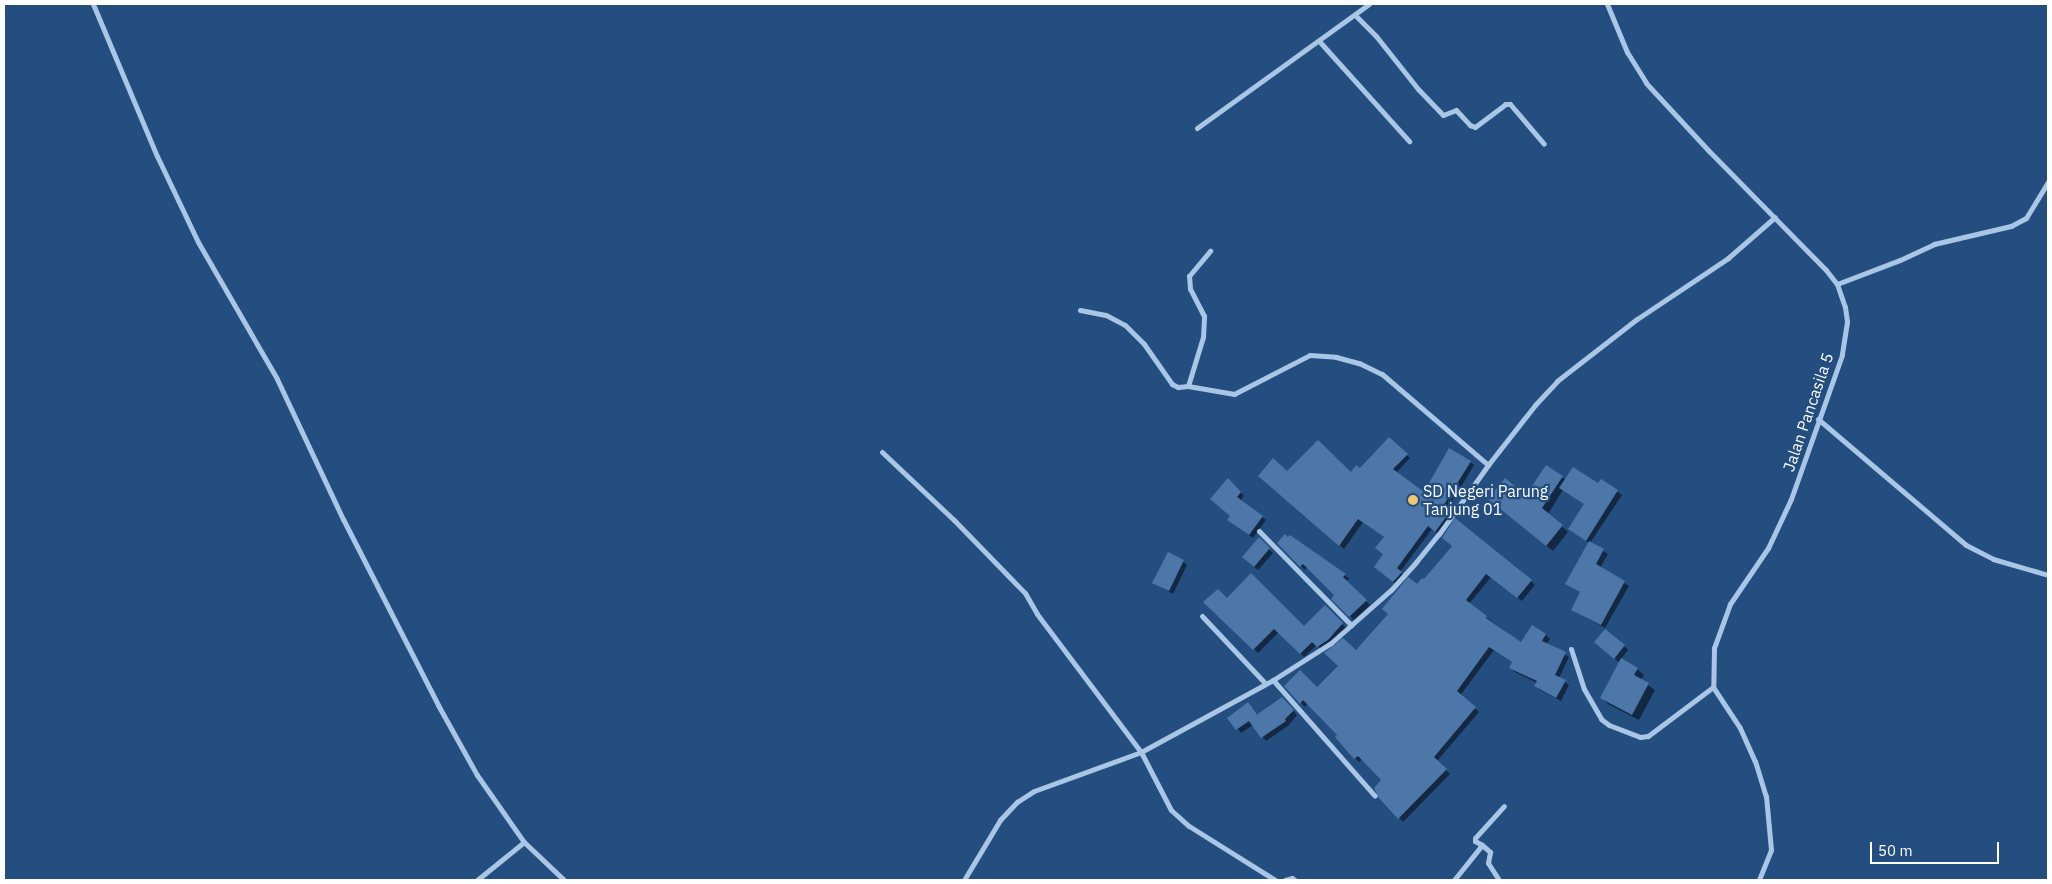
<!DOCTYPE html>
<style>
body{margin:0}
#map{position:relative;width:2052px;height:884px;overflow:hidden;background:#244e7f;font-family:"IBM Plex Sans",sans-serif}
div>[style]{position:absolute}
[style*='--x']{left:calc(var(--x)*1px);top:calc(var(--y)*1px);width:calc(var(--w)*1px);rotate:calc(var(--a)*1deg)}
.shadow>*{inset:0;background:#0007}
.building>*{inset:0;background:#4c77a8}
.street>*{height:5px;margin:-2.5px;padding:0 2.5px;transform-origin:2.5px;border-radius:2.5px;background:#a9c6e6}
.dots>*{width:14px;height:14px;translate:-50% -50%;box-sizing:border-box;border:2px solid #244e7f;border-radius:50%}
span{translate:-50% -50%;white-space:nowrap;text-align:center;line-height:1.15;-webkit-text-stroke:4.5px #244e7f;paint-order:stroke}
.street-label{font-size:16px;color:#fff}
.poi-label{font-size:16px;color:#fff}
.left{translate:0 -50%;text-align:left}
.frame{position:absolute;inset:0;border:5px solid #fff;pointer-events:none}
.scale{position:absolute;left:1870px;top:842px;width:129px;height:22px;box-sizing:border-box;border:2px solid #fff;border-top:0;padding-left:6px;font-size:15px;line-height:18px;white-space:nowrap;color:#fff;-webkit-text-stroke:4px #244e7f;paint-order:stroke}
</style>
<div id="map">
<div class="shadow">
<div style="clip-path:polygon(1389px 438px,1410px 458px,1396px 473px,1424px 494px,1470px 462px,1474px 465px,1446px 512px,1452px 518px,1439px 535px,1432px 529px,1400px 572px,1404px 576px,1397px 585px,1379px 570px,1384px 555px,1385px 538px,1363px 522px,1344px 549px,1264px 479px,1287px 472px,1351px 474px,1361px 470px)"></div>
<div style="clip-path:polygon(1562px 477px,1566px 480px,1598px 485px,1601px 480px,1622px 495px,1590px 543px,1608px 554px,1600px 568px,1629px 586px,1605px 628px,1572px 610px,1581px 593px,1567px 583px,1589px 543px,1569px 529px,1585px 504px,1563px 490px,1548px 514px,1568px 532px,1553px 551px,1489px 499px,1527px 497px)"></div>
<div style="clip-path:polygon(1228px 480px,1244px 496px,1240px 501px,1266px 520px,1253px 538px,1233px 524px)"></div>
<div style="clip-path:polygon(1259px 539px,1273px 553px,1258px 570px,1247px 561px)"></div>
<div style="clip-path:polygon(1278px 543px,1345px 575px,1349px 579px,1346px 581px,1370px 605px,1354px 620px,1333px 599px,1336px 596px,1307px 567px,1305px 570px)"></div>
<div style="clip-path:polygon(1454px 547px,1531px 581px,1535px 585px,1522px 601px,1491px 577px,1469px 604px,1522px 644px,1533px 627px,1546px 635px,1550px 639px,1546px 645px,1569px 657px,1559px 678px,1569px 685px,1561px 701px,1540px 690px,1535px 686px,1537px 683px,1515px 672px,1511px 668px,1513px 663px,1494px 650px,1460px 696px,1479px 712px,1437px 761px,1450px 774px,1403px 822px,1380px 797px,1383px 780px,1363px 759px,1359px 762px,1355px 758px,1336px 737px,1339px 735px,1308px 703px,1305px 707px,1301px 703px,1300px 672px,1317px 689px,1356px 651px,1417px 585px,1424px 581px)"></div>
<div style="clip-path:polygon(1183px 561px,1187px 565px,1173px 594px,1154px 583px)"></div>
<div style="clip-path:polygon(1227px 599px,1304px 628px,1325px 607px,1346px 628px,1322px 650px,1317px 645px,1304px 657px,1279px 632px,1258px 653px,1205px 602px)"></div>
<div style="clip-path:polygon(1599px 646px,1624px 646px,1628px 650px,1621px 659px,1637px 669px,1644px 675px,1641px 680px,1655px 690px,1639px 720px,1608px 704px,1601px 697px,1620px 663px)"></div>
<div style="clip-path:polygon(1286px 702px,1297px 715px,1289px 725px,1266px 741px,1253px 725px,1241px 733px,1229px 718px,1252px 708px,1258px 716px)"></div>
</div>
<div class="building">
<div style="clip-path:polygon(1389px 437px,1408px 454px,1393px 469px,1424px 492px,1449px 448px,1471px 461px,1442px 508px,1449px 513px,1435px 532px,1428px 526px,1397px 568px,1402px 572px,1393px 582px,1374px 567px,1383px 554px,1375px 548px,1384px 537px,1358px 519px,1339px 546px,1258px 476px,1273px 458px,1287px 471px,1318px 440px,1351px 472px,1356px 465px,1360px 468px)"></div>
<div style="clip-path:polygon(1546px 465px,1563px 476px,1542px 508px,1563px 525px,1546px 546px,1488px 499px,1505px 478px,1526px 495px)"></div>
<div style="clip-path:polygon(1573px 467px,1598px 483px,1601px 479px,1618px 490px,1586px 541px,1568px 529px,1584px 504px,1559px 488px)"></div>
<div style="clip-path:polygon(1228px 478px,1241px 492px,1237px 497px,1263px 516px,1249px 535px,1227px 520px,1230px 516px,1210px 499px)"></div>
<div style="clip-path:polygon(1455px 518px,1532px 580px,1517px 598px,1486px 574px,1466px 600px,1487px 616px,1486px 618px,1521px 642px,1532px 625px,1546px 634px,1542px 641px,1566px 652px,1555px 675px,1566px 680px,1556px 698px,1534px 686px,1537px 681px,1509px 668px,1512px 662px,1489px 647px,1457px 691px,1476px 707px,1434px 757px,1447px 769px,1398px 819px,1379px 798px,1374px 788px,1381px 780px,1358px 756px,1354px 759px,1335px 737px,1337px 735px,1303px 700px,1300px 704px,1284px 686px,1300px 670px,1317px 687px,1338px 666px,1324px 653px,1343px 638px,1356px 650px,1388px 614px,1382px 609px,1408px 577px,1417px 584px,1422px 578px,1424px 579px,1452px 546px,1442px 538px)"></div>
<div style="clip-path:polygon(1285px 534px,1288px 537px,1290px 535px,1346px 574px,1343px 577px,1367px 600px,1349px 617px,1331px 599px,1334px 595px,1303px 564px,1300px 567px,1277px 543px)"></div>
<div style="clip-path:polygon(1259px 537px,1270px 548px,1254px 567px,1242px 557px)"></div>
<div style="clip-path:polygon(1589px 541px,1604px 549px,1596px 564px,1625px 581px,1601px 625px,1571px 610px,1580px 592px,1565px 584px)"></div>
<div style="clip-path:polygon(1168px 552px,1184px 560px,1169px 591px,1152px 583px)"></div>
<div style="clip-path:polygon(1251px 573px,1304px 626px,1325px 605px,1343px 623px,1328px 640px,1317px 647px,1312px 642px,1300px 654px,1274px 629px,1253px 650px,1203px 602px,1218px 589px,1227px 598px)"></div>
<div style="clip-path:polygon(1605px 629px,1625px 645px,1614px 659px,1594px 642px)"></div>
<div style="clip-path:polygon(1621px 658px,1638px 668px,1634px 675px,1649px 683px,1632px 715px,1600px 698px)"></div>
<div style="clip-path:polygon(1282px 697px,1294px 710px,1285px 719px,1286px 721px,1261px 738px,1249px 721px,1236px 730px,1227px 718px,1248px 702px,1257px 714px,1255px 716px)"></div>
</div>
<div class="street">
<div style="--x:93;--y:4;--w:165;--a:67.2"></div>
<div style="--x:157;--y:156;--w:95;--a:64.5"></div>
<div style="--x:198;--y:242;--w:158;--a:60"></div>
<div style="--x:277;--y:379;--w:155;--a:64.8"></div>
<div style="--x:343;--y:519;--w:209;--a:62.9"></div>
<div style="--x:438;--y:705;--w:80;--a:60.9"></div>
<div style="--x:477;--y:775;--w:82;--a:55"></div>
<div style="--x:524;--y:842;--w:60;--a:141"></div>
<div style="--x:1607;--y:4;--w:52;--a:67.4"></div>
<div style="--x:1627;--y:52;--w:36;--a:58"></div>
<div style="--x:1646;--y:83;--w:93;--a:47.2"></div>
<div style="--x:1709;--y:151;--w:167;--a:45.5"></div>
<div style="--x:1826;--y:270;--w:18;--a:52"></div>
<div style="--x:1837;--y:284;--w:24;--a:71"></div>
<div style="--x:1845;--y:307;--w:15;--a:82"></div>
<div style="--x:1847;--y:322;--w:33;--a:99"></div>
<div style="--x:1842;--y:355;--w:153;--a:109.5"></div>
<div style="--x:1791;--y:499;--w:54;--a:115.1"></div>
<div style="--x:1768;--y:548;--w:68;--a:124.2"></div>
<div style="--x:1730;--y:604;--w:47;--a:110"></div>
<div style="--x:1714;--y:648;--w:39;--a:91"></div>
<div style="--x:1713;--y:687;--w:49;--a:56.6"></div>
<div style="--x:1740;--y:728;--w:36;--a:66"></div>
<div style="--x:1755;--y:761;--w:37;--a:73"></div>
<div style="--x:1766;--y:796;--w:54;--a:84.7"></div>
<div style="--x:1771;--y:850;--w:32;--a:112"></div>
<div style="--x:1355;--y:15;--w:30;--a:45"></div>
<div style="--x:1376;--y:36;--w:68;--a:51.6"></div>
<div style="--x:1418;--y:89;--w:36;--a:46"></div>
<div style="--x:1443;--y:115;--w:14;--a:-21"></div>
<div style="--x:1456;--y:110;--w:21;--a:47"></div>
<div style="--x:1470;--y:125;--w:5;--a:22"></div>
<div style="--x:1475;--y:127;--w:38;--a:-37"></div>
<div style="--x:1505;--y:104;--w:5;--a:0"></div>
<div style="--x:1510;--y:104;--w:52;--a:49.6"></div>
<div style="--x:1319;--y:41;--w:135;--a:48"></div>
<div style="--x:1197;--y:128;--w:212;--a:-35.8"></div>
<div style="--x:1837;--y:284;--w:67;--a:-20.9"></div>
<div style="--x:1900;--y:260;--w:38;--a:-25"></div>
<div style="--x:1934;--y:244;--w:79;--a:-13.2"></div>
<div style="--x:2011;--y:226;--w:17;--a:-28"></div>
<div style="--x:2026;--y:218;--w:42;--a:-58.6"></div>
<div style="--x:1080;--y:310;--w:26;--a:11"></div>
<div style="--x:1106;--y:315;--w:21;--a:28"></div>
<div style="--x:1125;--y:325;--w:27;--a:45"></div>
<div style="--x:1144;--y:344;--w:49;--a:55"></div>
<div style="--x:1172;--y:384;--w:7;--a:27"></div>
<div style="--x:1178;--y:387;--w:10;--a:-6"></div>
<div style="--x:1188;--y:386;--w:51;--a:-73"></div>
<div style="--x:1203;--y:337;--w:21;--a:-87"></div>
<div style="--x:1204;--y:316;--w:30;--a:-117"></div>
<div style="--x:1190;--y:289;--w:13;--a:-94"></div>
<div style="--x:1189;--y:276;--w:33;--a:-50"></div>
<div style="--x:1188;--y:386;--w:47;--a:9.9"></div>
<div style="--x:1234;--y:394;--w:85;--a:-27.2"></div>
<div style="--x:1310;--y:355;--w:26;--a:4"></div>
<div style="--x:1336;--y:357;--w:24;--a:15"></div>
<div style="--x:1359;--y:363;--w:25;--a:26"></div>
<div style="--x:1382;--y:374;--w:140;--a:40.6"></div>
<div style="--x:1818;--y:419;--w:194;--a:40.4"></div>
<div style="--x:1966;--y:545;--w:30;--a:27"></div>
<div style="--x:1993;--y:559;--w:57;--a:16.2"></div>
<div style="--x:882;--y:452;--w:99;--a:43.4"></div>
<div style="--x:954;--y:520;--w:102;--a:45.8"></div>
<div style="--x:1025;--y:593;--w:24;--a:60"></div>
<div style="--x:1037;--y:614;--w:173;--a:53"></div>
<div style="--x:1141;--y:752;--w:65;--a:62.7"></div>
<div style="--x:1171;--y:810;--w:24;--a:42"></div>
<div style="--x:1189;--y:826;--w:102;--a:32.1"></div>
<div style="--x:1259;--y:531;--w:132;--a:45.6"></div>
<div style="--x:1202;--y:616;--w:92;--a:46.8"></div>
<div style="--x:1571;--y:649;--w:42;--a:72"></div>
<div style="--x:1584;--y:689;--w:34;--a:60"></div>
<div style="--x:1601;--y:719;--w:10;--a:37"></div>
<div style="--x:1609;--y:725;--w:33;--a:21"></div>
<div style="--x:1640;--y:737;--w:8;--a:-7"></div>
<div style="--x:1648;--y:736;--w:81;--a:-37"></div>
<div style="--x:1273;--y:680;--w:154;--a:48.7"></div>
<div style="--x:524;--y:842;--w:55;--a:43.5"></div>
<div style="--x:1482;--y:845;--w:11;--a:41"></div>
<div style="--x:1490;--y:852;--w:11;--a:100"></div>
<div style="--x:1488;--y:863;--w:20;--a:57"></div>
<div style="--x:964;--y:880;--w:70;--a:-59"></div>
<div style="--x:1000;--y:820;--w:25;--a:-47"></div>
<div style="--x:1017;--y:802;--w:20;--a:-33"></div>
<div style="--x:1034;--y:791;--w:114;--a:-20"></div>
<div style="--x:1141;--y:752;--w:150;--a:-28.6"></div>
<div style="--x:1273;--y:680;--w:69;--a:-32.5"></div>
<div style="--x:1331;--y:643;--w:80;--a:-41.5"></div>
<div style="--x:1391;--y:590;--w:38;--a:-48"></div>
<div style="--x:1416;--y:562;--w:36;--a:-51"></div>
<div style="--x:1439;--y:534;--w:85;--a:-54.6"></div>
<div style="--x:1488;--y:465;--w:76;--a:-51.9"></div>
<div style="--x:1535;--y:405;--w:33;--a:-47"></div>
<div style="--x:1557;--y:381;--w:101;--a:-37.8"></div>
<div style="--x:1637;--y:319;--w:110;--a:-33.8"></div>
<div style="--x:1728;--y:258;--w:62;--a:-41.1"></div>
<div style="--x:1285;--y:880;--w:7;--a:-16"></div>
<div style="--x:1292;--y:878;--w:4;--a:34"></div>
<div style="--x:1454;--y:880;--w:45;--a:-51.3"></div>
<div style="--x:1482;--y:845;--w:8;--a:-150"></div>
<div style="--x:1475;--y:841;--w:3;--a:-90"></div>
<div style="--x:1475;--y:838;--w:43;--a:-47.8"></div>
</div>
<div class="dots">
<div style="left:1413px;top:500px;background:#f1c86d"></div>
</div>
<div class="street-label">
<span style="left:1808px;top:412px;rotate:-71deg">Jalan Pancasila 5</span>
</div>
<div class="poi-label">
<span class="left" style="left:1423px;top:500px">SD Negeri Parung<br>Tanjung 01</span>
</div>
<div class="frame"></div>
<div class="scale">50 m</div>
</div>
